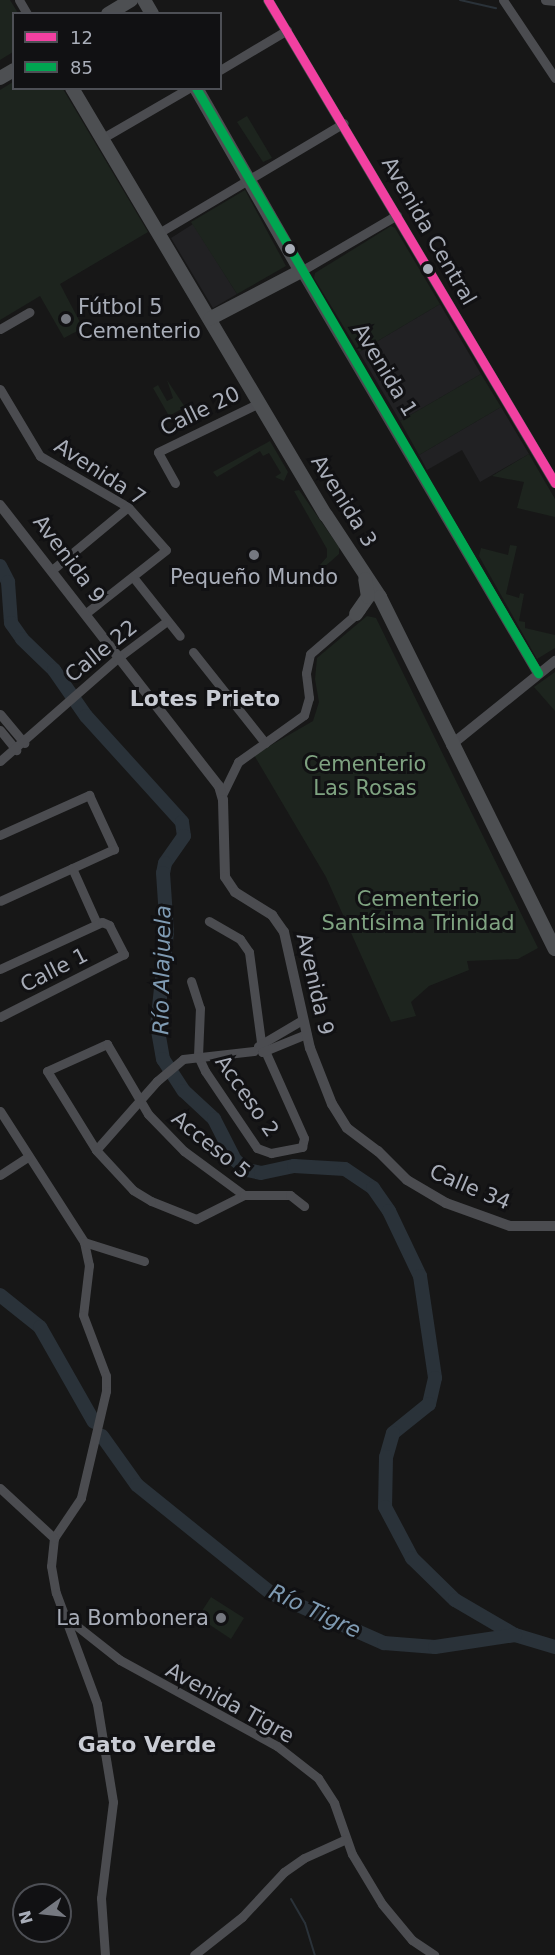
<!DOCTYPE html>
<meta charset="utf-8">
<style>
body{margin:0}
#map{position:relative;width:555px;height:1955px;overflow:hidden;background:#171717;font-family:"DejaVu Sans",sans-serif}
div>[style]{position:absolute}
[style*='--x']{left:calc(var(--x)*1px);top:calc(var(--y)*1px);width:calc(var(--w)*1px);rotate:calc(var(--a)*1deg)}
.built>*{inset:0;background:#212123}
.green>*{inset:0;background:#1d241e}
.stream>*{height:2px;margin:-1px;padding:0 1px;transform-origin:1px;border-radius:1px;background:#2a3239}
.river>*{height:14px;margin:-7px;padding:0 7px;transform-origin:7px;border-radius:7px;background:#2a3239}
.minor>*{height:9px;margin:-4.5px;padding:0 4.5px;transform-origin:4.5px;border-radius:4.5px;background:#4b4c50}
.tertiary>*{height:10px;margin:-5px;padding:0 5px;transform-origin:5px;border-radius:5px;background:#4b4c50}
.primary>*{height:14px;margin:-7px;padding:0 7px;transform-origin:7px;border-radius:7px;background:#4d4f52}
.bus-1>*{height:9px;margin:-4.5px;padding:0 4.5px;transform-origin:4.5px;border-radius:4.5px;background:#f240a1}
.bus-2>*{height:9px;margin:-4.5px;padding:0 4.5px;transform-origin:4.5px;border-radius:4.5px;background:#00a651}
.dots>*{width:16px;height:16px;translate:-50% -50%;box-sizing:border-box;border:3px solid #111113;border-radius:50%}
span{translate:-50% -50%;white-space:nowrap;text-align:center;line-height:1.15;-webkit-text-stroke:6px #111113;paint-order:stroke}
.street-label{font-size:21px;color:#a8adb8}
.poi-label{font-size:21px;color:#a8adb8}
.left{translate:0 -50%;text-align:left}
.right{translate:-100% -50%;text-align:right}
.park-label{font-size:21px;color:#7fa381}
.neighbourhood-label{font-size:22px;color:#c9ccd4;font-weight:700}
.water-label{font-size:22px;color:#7f9bb3;font-style:italic}
.legend{position:absolute;left:12px;top:12px;width:210px;height:78px;box-sizing:border-box;background:#111113;border:2px solid #4d4f55;margin:0;padding:8px 10px;list-style:none;font-size:18px;color:#a8adb8}
.legend li{display:flex;align-items:center;gap:12px;height:30px}
.legend b{width:30px;border:2px solid #4d4f55}
.north{position:absolute;left:12px;top:1883px;width:60px;height:60px;box-sizing:border-box;background:#111113;border:2px solid #4d4f55;border-radius:50%;rotate:255deg;font-size:16px;font-weight:700;line-height:24px;text-align:center;color:#a8adb8}
.north::after{content:'';display:block;margin:auto;width:21px;height:27px;background:#757880;clip-path:polygon(50% 0,100% 100%,50% 72%,0 100%)}
</style>
<div id="map">
<div class="built">
<div style="clip-path:polygon(193px 224px,237px 294px,213px 308px,171px 238px)"></div>
<div style="clip-path:polygon(440px 304px,481px 374px,400px 421px,359px 352px)"></div>
<div style="clip-path:polygon(501px 407px,529px 454px,480px 482px,462px 450px,427px 470px,419px 455px)"></div>
</div>
<div class="green">
<div style="clip-path:polygon(0 0,10px 0,18px 13px,14px 14px,13px 52px,0 60px)"></div>
<div style="clip-path:polygon(13px 82px,14px 88px,63px 89px,148px 232px,60px 284px,83px 328px,64px 338px,40px 296px,0 320px,0 90px)"></div>
<div style="clip-path:polygon(247px 116px,272px 158px,263px 162px,237px 122px)"></div>
<div style="clip-path:polygon(245px 190px,286px 266px,237px 294px,191px 222px)"></div>
<div style="clip-path:polygon(391px 226px,395px 228px,440px 304px,359px 352px,314px 278px,315px 273px)"></div>
<div style="clip-path:polygon(481px 374px,501px 407px,419px 455px,400px 421px)"></div>
<div style="clip-path:polygon(167px 380px,185px 407px,169px 416px,153px 388px,158px 385px,167px 401px,173px 398px)"></div>
<div style="clip-path:polygon(270px 441px,288px 472px,284px 481px,275px 477px,281px 473px,269px 453px,263px 456px,260px 451px,217px 477px,213px 472px)"></div>
<div style="clip-path:polygon(529px 454px,555px 499px,555px 517px,517px 508px,524px 482px,492px 476px)"></div>
<div style="clip-path:polygon(299px 490px,339px 547px,339px 554px,322px 569px,319px 566px,327px 557px,327px 549px,294px 491px)"></div>
<div style="clip-path:polygon(510px 545px,517px 546px,506px 594px,519px 598px,520px 593px,524px 594px,519px 621px,525px 622px,525px 628px,555px 635px,555px 648px,537px 659px,479px 556px,481px 548px,508px 555px)"></div>
<div style="clip-path:polygon(367px 616px,376px 618px,538px 948px,518px 959px,467px 961px,469px 970px,429px 986px,411px 1002px,416px 1016px,391px 1022px,326px 877px,254px 755px,313px 721px,319px 702px,315px 679px,317px 658px)"></div>
<div style="clip-path:polygon(555px 672px,555px 711px,534px 687px)"></div>
<div style="clip-path:polygon(211px 1597px,244px 1618px,231px 1639px,198px 1617px)"></div>
</div>
<div class="stream">
<div style="--x:460;--y:0;--w:37;--a:13"></div>
<div style="--x:291;--y:1899;--w:28;--a:60"></div>
<div style="--x:305;--y:1923;--w:34;--a:73"></div>
</div>
<div class="river">
<div style="--x:0;--y:566;--w:18;--a:63"></div>
<div style="--x:8;--y:582;--w:41;--a:85.8"></div>
<div style="--x:11;--y:623;--w:19;--a:55"></div>
<div style="--x:22;--y:639;--w:45;--a:44.1"></div>
<div style="--x:54;--y:670;--w:56;--a:55.2"></div>
<div style="--x:86;--y:716;--w:143;--a:47.8"></div>
<div style="--x:182;--y:822;--w:14;--a:82"></div>
<div style="--x:184;--y:836;--w:33;--a:125"></div>
<div style="--x:165;--y:863;--w:10;--a:101"></div>
<div style="--x:163;--y:873;--w:59;--a:86.1"></div>
<div style="--x:167;--y:932;--w:94;--a:96.1"></div>
<div style="--x:157;--y:1025;--w:35;--a:80"></div>
<div style="--x:163;--y:1059;--w:38;--a:57"></div>
<div style="--x:184;--y:1091;--w:41;--a:43"></div>
<div style="--x:214;--y:1119;--w:46;--a:62.9"></div>
<div style="--x:235;--y:1160;--w:16;--a:40"></div>
<div style="--x:247;--y:1170;--w:14;--a:12"></div>
<div style="--x:261;--y:1173;--w:34;--a:-12"></div>
<div style="--x:294;--y:1166;--w:51;--a:3.4"></div>
<div style="--x:345;--y:1169;--w:34;--a:34"></div>
<div style="--x:373;--y:1188;--w:28;--a:55"></div>
<div style="--x:389;--y:1211;--w:72;--a:64.5"></div>
<div style="--x:420;--y:1276;--w:103;--a:81.6"></div>
<div style="--x:435;--y:1378;--w:27;--a:103"></div>
<div style="--x:429;--y:1404;--w:46;--a:141.1"></div>
<div style="--x:393;--y:1433;--w:25;--a:106"></div>
<div style="--x:386;--y:1457;--w:50;--a:91.1"></div>
<div style="--x:385;--y:1507;--w:58;--a:62.1"></div>
<div style="--x:412;--y:1558;--w:60;--a:44.3"></div>
<div style="--x:455;--y:1600;--w:69;--a:30.3"></div>
<div style="--x:515;--y:1635;--w:42;--a:16.7"></div>
<div style="--x:0;--y:1295;--w:51;--a:38.7"></div>
<div style="--x:40;--y:1327;--w:109;--a:60.4"></div>
<div style="--x:102;--y:1436;--w:60;--a:54.5"></div>
<div style="--x:137;--y:1485;--w:172;--a:38.9"></div>
<div style="--x:271;--y:1593;--w:124;--a:23.9"></div>
<div style="--x:384;--y:1643;--w:51;--a:4.5"></div>
<div style="--x:435;--y:1647;--w:81;--a:-8.5"></div>
</div>
<div class="minor">
<div style="--x:19;--y:0;--w:16;--a:60"></div>
<div style="--x:503;--y:0;--w:94;--a:56.3"></div>
<div style="--x:545;--y:0;--w:10;--a:6"></div>
<div style="--x:220;--y:70;--w:78;--a:-30.8"></div>
<div style="--x:101;--y:139;--w:102;--a:-30.1"></div>
<div style="--x:157;--y:234;--w:217;--a:-30.7"></div>
<div style="--x:301;--y:271;--w:111;--a:-30.3"></div>
<div style="--x:0;--y:329;--w:34;--a:-30"></div>
<div style="--x:0;--y:389;--w:78;--a:59.2"></div>
<div style="--x:40;--y:456;--w:102;--a:30.1"></div>
<div style="--x:128;--y:507;--w:57;--a:48.5"></div>
<div style="--x:166;--y:550;--w:103;--a:141.7"></div>
<div style="--x:175;--y:483;--w:35;--a:-119"></div>
<div style="--x:158;--y:452;--w:112;--a:-25.9"></div>
<div style="--x:52;--y:570;--w:99;--a:-39.7"></div>
<div style="--x:133;--y:577;--w:75;--a:51.5"></div>
<div style="--x:193;--y:652;--w:116;--a:51.6"></div>
<div style="--x:0;--y:714;--w:38;--a:50"></div>
<div style="--x:0;--y:730;--w:26;--a:51"></div>
<div style="--x:0;--y:761;--w:158;--a:-41.2"></div>
<div style="--x:119;--y:657;--w:60;--a:-36.9"></div>
<div style="--x:222;--y:795;--w:37;--a:-64"></div>
<div style="--x:238;--y:762;--w:81;--a:-35.5"></div>
<div style="--x:304;--y:715;--w:18;--a:-74"></div>
<div style="--x:309;--y:698;--w:25;--a:-97"></div>
<div style="--x:306;--y:673;--w:19;--a:-78"></div>
<div style="--x:310;--y:654;--w:67;--a:-40.8"></div>
<div style="--x:0;--y:835;--w:98;--a:-24.2"></div>
<div style="--x:89;--y:795;--w:60;--a:65.2"></div>
<div style="--x:114;--y:849;--w:125;--a:155.5"></div>
<div style="--x:72;--y:868;--w:61;--a:65.9"></div>
<div style="--x:0;--y:969;--w:112;--a:-24.7"></div>
<div style="--x:102;--y:922;--w:8;--a:23"></div>
<div style="--x:109;--y:925;--w:33;--a:63"></div>
<div style="--x:124;--y:954;--w:139;--a:153.1"></div>
<div style="--x:191;--y:981;--w:28;--a:72"></div>
<div style="--x:200;--y:1008;--w:48;--a:92.4"></div>
<div style="--x:198;--y:1056;--w:17;--a:65"></div>
<div style="--x:205;--y:1071;--w:93;--a:56"></div>
<div style="--x:257;--y:1148;--w:15;--a:20"></div>
<div style="--x:271;--y:1153;--w:32;--a:-11"></div>
<div style="--x:302;--y:1147;--w:9;--a:-77"></div>
<div style="--x:304;--y:1138;--w:105;--a:-114.1"></div>
<div style="--x:261;--y:1042;--w:91;--a:-97.6"></div>
<div style="--x:249;--y:952;--w:16;--a:-125"></div>
<div style="--x:240;--y:939;--w:36;--a:-150"></div>
<div style="--x:258;--y:1046;--w:51;--a:-30.6"></div>
<div style="--x:262;--y:1052;--w:48;--a:-22.2"></div>
<div style="--x:0;--y:1111;--w:156;--a:57.3"></div>
<div style="--x:84;--y:1242;--w:24;--a:78"></div>
<div style="--x:89;--y:1265;--w:50;--a:96.8"></div>
<div style="--x:83;--y:1315;--w:65;--a:69.3"></div>
<div style="--x:106;--y:1376;--w:15;--a:90"></div>
<div style="--x:106;--y:1391;--w:110;--a:103.2"></div>
<div style="--x:81;--y:1498;--w:48;--a:124"></div>
<div style="--x:54;--y:1538;--w:28;--a:96"></div>
<div style="--x:51;--y:1566;--w:27;--a:80"></div>
<div style="--x:56;--y:1593;--w:118;--a:69.7"></div>
<div style="--x:97;--y:1704;--w:99;--a:80.7"></div>
<div style="--x:113;--y:1802;--w:97;--a:97.1"></div>
<div style="--x:101;--y:1898;--w:57;--a:86"></div>
<div style="--x:96;--y:1150;--w:92;--a:-48.5"></div>
<div style="--x:157;--y:1081;--w:34;--a:-40"></div>
<div style="--x:183;--y:1059;--w:71;--a:-6.4"></div>
<div style="--x:0;--y:1175;--w:33;--a:-33"></div>
<div style="--x:244;--y:1195;--w:54;--a:153.4"></div>
<div style="--x:196;--y:1219;--w:48;--a:-158.2"></div>
<div style="--x:151;--y:1201;--w:21;--a:-149"></div>
<div style="--x:133;--y:1190;--w:54;--a:-132.8"></div>
<div style="--x:96;--y:1150;--w:93;--a:-121.8"></div>
<div style="--x:47;--y:1071;--w:66;--a:-24.2"></div>
<div style="--x:107;--y:1044;--w:81;--a:59.6"></div>
<div style="--x:148;--y:1114;--w:52;--a:45.8"></div>
<div style="--x:184;--y:1151;--w:74;--a:36.3"></div>
<div style="--x:244;--y:1195;--w:46;--a:0"></div>
<div style="--x:290;--y:1195;--w:18;--a:38"></div>
<div style="--x:84;--y:1242;--w:63;--a:17.6"></div>
<div style="--x:0;--y:1488;--w:74;--a:42.8"></div>
<div style="--x:68;--y:1619;--w:66;--a:38.3"></div>
<div style="--x:120;--y:1660;--w:179;--a:28.7"></div>
<div style="--x:277;--y:1746;--w:52;--a:38"></div>
<div style="--x:318;--y:1778;--w:30;--a:57"></div>
<div style="--x:334;--y:1803;--w:54;--a:70.6"></div>
<div style="--x:352;--y:1854;--w:58;--a:59"></div>
<div style="--x:382;--y:1904;--w:47;--a:50.2"></div>
<div style="--x:412;--y:1940;--w:27;--a:34"></div>
<div style="--x:194;--y:1955;--w:61;--a:-38.4"></div>
<div style="--x:242;--y:1917;--w:62;--a:-47"></div>
<div style="--x:284;--y:1872;--w:24;--a:-35"></div>
<div style="--x:304;--y:1858;--w:46;--a:-24.3"></div>
</div>
<div class="tertiary">
<div style="--x:268;--y:0;--w:562;--a:59.28"></div>
<div style="--x:301;--y:271;--w:467;--a:59.5"></div>
<div style="--x:0;--y:505;--w:356;--a:52.1"></div>
<div style="--x:219;--y:786;--w:15;--a:74"></div>
<div style="--x:223;--y:800;--w:77;--a:88.5"></div>
<div style="--x:225;--y:877;--w:18;--a:56"></div>
<div style="--x:235;--y:892;--w:44;--a:31.9"></div>
<div style="--x:272;--y:915;--w:21;--a:55"></div>
<div style="--x:284;--y:932;--w:119;--a:77.4"></div>
<div style="--x:310;--y:1048;--w:60;--a:68.6"></div>
<div style="--x:332;--y:1104;--w:28;--a:58"></div>
<div style="--x:347;--y:1128;--w:39;--a:37"></div>
<div style="--x:378;--y:1151;--w:41;--a:45"></div>
<div style="--x:407;--y:1180;--w:45;--a:30.5"></div>
<div style="--x:446;--y:1203;--w:68;--a:19.8"></div>
<div style="--x:510;--y:1226;--w:45;--a:0"></div>
<div style="--x:451;--y:745;--w:134;--a:-38.9"></div>
</div>
<div class="primary">
<div style="--x:144;--y:0;--w:16;--a:60"></div>
<div style="--x:108;--y:14;--w:27;--a:-31"></div>
<div style="--x:0;--y:78;--w:16;--a:-30"></div>
<div style="--x:72;--y:88;--w:497;--a:59.3"></div>
<div style="--x:326;--y:515;--w:98;--a:56.6"></div>
<div style="--x:380;--y:597;--w:393;--a:63.6"></div>
<div style="--x:196;--y:88;--w:211;--a:60.2"></div>
<div style="--x:301;--y:271;--w:102;--a:152.4"></div>
<div style="--x:356;--y:614;--w:21;--a:-55"></div>
<div style="--x:368;--y:597;--w:18;--a:-99"></div>
</div>
<div class="bus-1">
<div style="--x:268;--y:0;--w:562;--a:59.28"></div>
</div>
<div class="bus-2">
<div style="--x:196;--y:88;--w:678;--a:59.69"></div>
</div>
<div class="dots">
<div style="left:290px;top:249px;background:#a8adb8"></div>
<div style="left:428px;top:269px;background:#a8adb8"></div>
<div style="left:66px;top:319px;background:#757880"></div>
<div style="left:254px;top:555px;background:#757880"></div>
<div style="left:221px;top:1618px;background:#757880"></div>
</div>
<div class="street-label">
<span style="left:429px;top:231px;rotate:60deg">Avenida Central</span>
<span style="left:385px;top:370px;rotate:59deg">Avenida 1</span>
<span style="left:200px;top:411px;rotate:-26deg">Calle 20</span>
<span style="left:100px;top:472px;rotate:33deg">Avenida 7</span>
<span style="left:344px;top:501px;rotate:58deg">Avenida 3</span>
<span style="left:69px;top:559px;rotate:53deg">Avenida 9</span>
<span style="left:101px;top:651px;rotate:-39deg">Calle 22</span>
<span style="left:54px;top:970px;rotate:-27deg">Calle 1</span>
<span style="left:315px;top:984px;rotate:77deg">Avenida 9</span>
<span style="left:247px;top:1096px;rotate:55deg">Acceso 2</span>
<span style="left:211px;top:1145px;rotate:39deg">Acceso 5</span>
<span style="left:470px;top:1187px;rotate:23deg">Calle 34</span>
<span style="left:230px;top:1703px;rotate:29deg">Avenida Tigre</span>
</div>
<div class="poi-label">
<span class="left" style="left:78px;top:319px">Fútbol 5<br>Cementerio</span>
<span style="left:254px;top:577px">Pequeño Mundo</span>
<span class="right" style="left:209px;top:1618px">La Bombonera</span>
</div>
<div class="park-label">
<span style="left:365px;top:776px">Cementerio<br>Las Rosas</span>
<span style="left:418px;top:911px">Cementerio<br>Santísima Trinidad</span>
</div>
<div class="neighbourhood-label">
<span style="left:205px;top:699px">Lotes Prieto</span>
<span style="left:147px;top:1745px">Gato Verde</span>
</div>
<div class="water-label">
<span style="left:162px;top:970px;rotate:-89deg">Río Alajuela</span>
<span style="left:315px;top:1611px;rotate:25deg">Río Tigre</span>
</div>
<ul class="legend">
<li><b style="height:8px;background:#f240a1"></b>12</li>
<li><b style="height:8px;background:#00a651"></b>85</li>
</ul>
<div class="north">N</div>
</div>
